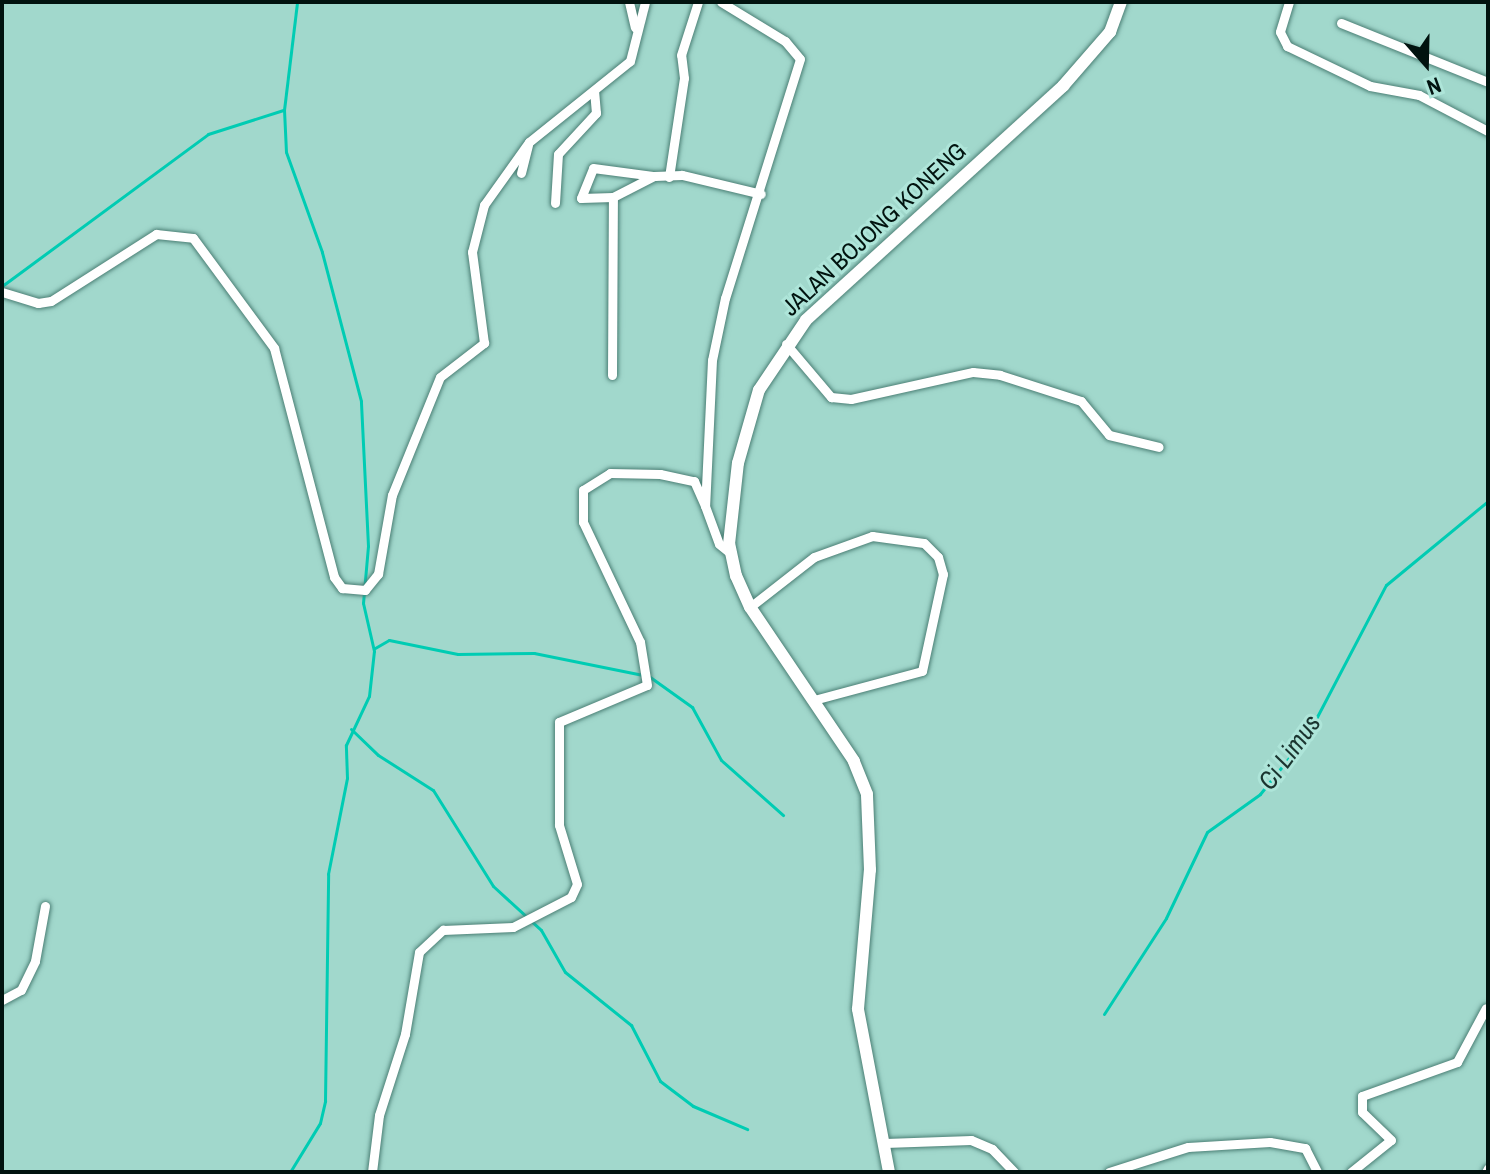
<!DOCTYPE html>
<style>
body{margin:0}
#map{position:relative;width:1490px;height:1174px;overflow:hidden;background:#a1d8cc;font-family:"Archivo Narrow",sans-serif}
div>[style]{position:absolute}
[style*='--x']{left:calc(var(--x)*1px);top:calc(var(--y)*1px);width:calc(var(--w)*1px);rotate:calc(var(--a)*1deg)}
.stream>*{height:3px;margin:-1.5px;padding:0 1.5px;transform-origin:1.5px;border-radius:1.5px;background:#00ccb3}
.roads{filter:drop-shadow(0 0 2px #4b7f75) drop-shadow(0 0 2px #4b7f75)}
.street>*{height:9px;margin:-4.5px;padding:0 4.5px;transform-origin:4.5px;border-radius:4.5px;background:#fff}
.secondary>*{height:12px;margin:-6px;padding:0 6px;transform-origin:6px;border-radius:6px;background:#fff}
span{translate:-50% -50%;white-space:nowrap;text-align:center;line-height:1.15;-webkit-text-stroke:6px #aee5d9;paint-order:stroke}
.street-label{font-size:24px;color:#01130f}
.water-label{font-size:26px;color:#1a342f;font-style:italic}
.frame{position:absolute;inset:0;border:4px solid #01130f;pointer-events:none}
.north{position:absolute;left:1386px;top:24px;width:80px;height:80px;-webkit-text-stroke:6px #aee5d9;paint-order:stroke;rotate:160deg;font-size:22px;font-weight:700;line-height:32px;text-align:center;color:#01130f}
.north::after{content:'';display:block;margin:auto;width:28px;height:36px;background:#01130f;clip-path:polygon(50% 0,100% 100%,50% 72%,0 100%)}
</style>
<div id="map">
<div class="stream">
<div style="--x:2;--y:286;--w:256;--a:-36.4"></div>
<div style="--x:208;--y:134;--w:79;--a:-17.7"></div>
<div style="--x:375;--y:648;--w:16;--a:-30"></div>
<div style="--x:389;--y:640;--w:70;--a:11.5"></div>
<div style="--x:458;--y:654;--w:76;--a:-0.8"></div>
<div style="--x:534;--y:653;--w:111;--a:11.4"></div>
<div style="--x:650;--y:677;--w:52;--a:35.5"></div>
<div style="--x:692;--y:707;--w:60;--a:61.3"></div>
<div style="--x:721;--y:760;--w:83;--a:41.6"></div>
<div style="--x:351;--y:729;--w:37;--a:44"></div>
<div style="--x:378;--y:755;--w:65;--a:32.5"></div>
<div style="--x:433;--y:790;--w:113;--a:58"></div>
<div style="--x:493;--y:886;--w:65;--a:42.5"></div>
<div style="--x:541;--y:930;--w:48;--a:60.3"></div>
<div style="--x:565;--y:972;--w:85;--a:38.8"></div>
<div style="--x:631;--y:1025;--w:63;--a:62.6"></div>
<div style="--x:660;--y:1081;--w:41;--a:37.1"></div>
<div style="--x:693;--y:1106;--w:59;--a:23.1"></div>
<div style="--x:1104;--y:1014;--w:114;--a:-57.1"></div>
<div style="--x:1166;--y:918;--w:95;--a:-64.5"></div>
<div style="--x:1207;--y:832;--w:65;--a:-35.6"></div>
<div style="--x:1260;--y:794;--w:77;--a:-51.3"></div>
<div style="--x:1308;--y:734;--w:168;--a:-62.4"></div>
<div style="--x:1386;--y:585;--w:132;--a:-39.5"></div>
<div style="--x:290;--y:1172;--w:57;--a:-58.5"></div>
<div style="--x:320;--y:1123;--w:23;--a:-77"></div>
<div style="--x:325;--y:1101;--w:227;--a:-89.2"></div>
<div style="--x:328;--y:874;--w:98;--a:-78.8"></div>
<div style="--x:347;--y:778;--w:33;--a:-92"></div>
<div style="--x:346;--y:745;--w:54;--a:-64.9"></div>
<div style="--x:369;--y:696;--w:45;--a:-83.7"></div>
<div style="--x:374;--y:651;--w:49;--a:-102.9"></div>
<div style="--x:363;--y:603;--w:57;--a:-85"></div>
<div style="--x:368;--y:546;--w:145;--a:-92.8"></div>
<div style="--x:361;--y:401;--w:154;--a:-104.7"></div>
<div style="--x:322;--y:252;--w:106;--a:-109.8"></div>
<div style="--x:286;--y:152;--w:42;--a:-92.7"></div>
<div style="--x:284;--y:110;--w:109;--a:-83.1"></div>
</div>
<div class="roads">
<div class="street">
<div style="--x:629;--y:2;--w:26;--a:77"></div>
<div style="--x:721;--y:2;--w:75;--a:31.4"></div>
<div style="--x:785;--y:41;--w:23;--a:50"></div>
<div style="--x:800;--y:59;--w:250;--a:107.4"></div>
<div style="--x:725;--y:298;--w:63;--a:101.8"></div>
<div style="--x:712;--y:360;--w:146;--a:92.7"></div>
<div style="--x:705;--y:506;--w:40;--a:69.8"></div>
<div style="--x:719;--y:544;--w:14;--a:39"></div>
<div style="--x:1289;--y:2;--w:31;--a:107"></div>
<div style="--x:1280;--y:32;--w:16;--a:63"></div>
<div style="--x:1287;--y:46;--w:92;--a:25.7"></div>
<div style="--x:1370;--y:86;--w:50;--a:10.4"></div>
<div style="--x:1419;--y:95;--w:78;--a:27.6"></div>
<div style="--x:1341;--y:23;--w:158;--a:21.9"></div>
<div style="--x:521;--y:173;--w:29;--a:-76"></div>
<div style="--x:669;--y:177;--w:100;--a:-81.4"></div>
<div style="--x:684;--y:78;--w:23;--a:-97"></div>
<div style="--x:681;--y:55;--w:56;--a:-72.2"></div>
<div style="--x:613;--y:197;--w:32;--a:178"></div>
<div style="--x:581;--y:198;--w:32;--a:-68"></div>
<div style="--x:593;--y:168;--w:62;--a:7.5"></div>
<div style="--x:555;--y:203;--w:49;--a:-86.5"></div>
<div style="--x:558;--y:154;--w:56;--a:-47.2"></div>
<div style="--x:596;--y:113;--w:22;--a:-95"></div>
<div style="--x:2;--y:292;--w:38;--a:17"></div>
<div style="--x:38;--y:303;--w:13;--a:-9"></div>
<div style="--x:51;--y:301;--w:125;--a:-32.5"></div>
<div style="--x:156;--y:234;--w:37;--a:6"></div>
<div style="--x:193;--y:238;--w:137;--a:53.6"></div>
<div style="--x:274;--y:348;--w:237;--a:75.3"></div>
<div style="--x:334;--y:577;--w:14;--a:54"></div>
<div style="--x:342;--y:588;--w:23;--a:5"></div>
<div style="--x:365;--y:590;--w:21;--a:-51"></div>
<div style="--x:378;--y:574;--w:80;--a:-80"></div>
<div style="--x:392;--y:495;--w:127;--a:-67.9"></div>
<div style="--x:440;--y:377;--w:56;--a:-37.7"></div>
<div style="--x:484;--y:343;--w:92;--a:-97.5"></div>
<div style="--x:472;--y:252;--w:49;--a:-75.7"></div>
<div style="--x:484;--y:205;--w:77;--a:-54.5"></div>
<div style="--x:529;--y:142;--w:129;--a:-38.7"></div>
<div style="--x:630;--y:61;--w:61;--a:-75.7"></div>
<div style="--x:786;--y:344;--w:70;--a:49.7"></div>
<div style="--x:831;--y:397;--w:20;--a:6"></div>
<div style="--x:851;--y:399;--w:125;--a:-12.5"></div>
<div style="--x:973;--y:372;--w:27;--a:6"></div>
<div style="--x:1000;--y:375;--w:85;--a:17.8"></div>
<div style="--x:1081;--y:401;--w:44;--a:50.5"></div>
<div style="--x:1109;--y:435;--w:51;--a:13.5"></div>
<div style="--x:612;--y:375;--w:178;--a:-89.7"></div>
<div style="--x:613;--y:197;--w:46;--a:-27.1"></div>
<div style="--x:654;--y:176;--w:28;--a:-2"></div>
<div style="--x:682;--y:175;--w:81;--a:13.5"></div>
<div style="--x:750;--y:607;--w:81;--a:-38"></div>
<div style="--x:814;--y:557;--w:62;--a:-19.9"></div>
<div style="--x:872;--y:536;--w:52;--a:7.7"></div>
<div style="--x:924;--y:543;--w:20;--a:45"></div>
<div style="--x:938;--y:557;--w:18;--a:74"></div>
<div style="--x:943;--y:574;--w:99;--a:102.2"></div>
<div style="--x:922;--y:671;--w:112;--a:165"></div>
<div style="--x:2;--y:1000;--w:21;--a:-28"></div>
<div style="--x:21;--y:990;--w:32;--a:-64"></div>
<div style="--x:35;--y:961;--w:56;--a:-79.7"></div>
<div style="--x:885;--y:1143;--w:86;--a:-2"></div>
<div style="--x:971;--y:1140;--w:23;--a:23"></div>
<div style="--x:992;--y:1149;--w:32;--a:46"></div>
<div style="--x:372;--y:1172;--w:57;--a:-83"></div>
<div style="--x:379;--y:1115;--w:85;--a:-72.2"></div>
<div style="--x:405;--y:1034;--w:83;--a:-80.3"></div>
<div style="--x:419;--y:952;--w:33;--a:-43"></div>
<div style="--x:443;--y:930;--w:70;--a:-2.5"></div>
<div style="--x:513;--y:927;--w:65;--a:-27.3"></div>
<div style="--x:571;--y:897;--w:14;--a:-65"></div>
<div style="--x:577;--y:884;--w:62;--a:-107"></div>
<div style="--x:559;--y:825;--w:103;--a:-90"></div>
<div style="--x:559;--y:722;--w:95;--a:-22.8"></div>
<div style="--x:647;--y:685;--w:44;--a:-99.2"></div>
<div style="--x:640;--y:642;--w:133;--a:-115.4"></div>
<div style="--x:583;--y:522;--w:32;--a:-90"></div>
<div style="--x:583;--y:490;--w:32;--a:-32"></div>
<div style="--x:610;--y:473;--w:50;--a:1.1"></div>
<div style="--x:660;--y:474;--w:35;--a:12"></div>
<div style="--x:694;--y:481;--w:27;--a:66"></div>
<div style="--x:1109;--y:1172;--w:83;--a:-17.6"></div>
<div style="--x:1188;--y:1147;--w:82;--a:-3.5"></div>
<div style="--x:1270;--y:1142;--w:36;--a:10"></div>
<div style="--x:1305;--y:1148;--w:27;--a:63"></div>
<div style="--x:1351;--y:1172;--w:51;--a:-38.7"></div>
<div style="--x:1391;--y:1140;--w:40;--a:-136"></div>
<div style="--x:1362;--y:1112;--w:16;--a:-90"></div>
<div style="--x:1362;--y:1096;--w:101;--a:-19.7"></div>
<div style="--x:1457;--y:1062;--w:61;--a:-61.8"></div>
<div style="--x:1486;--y:1172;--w:4;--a:-63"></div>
</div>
<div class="secondary">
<div style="--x:889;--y:1172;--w:166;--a:-100.8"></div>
<div style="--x:858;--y:1009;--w:140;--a:-85.1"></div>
<div style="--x:870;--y:870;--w:76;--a:-92.3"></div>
<div style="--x:867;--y:794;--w:35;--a:-112"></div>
<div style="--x:854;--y:761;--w:186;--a:-124"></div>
<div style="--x:750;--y:607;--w:34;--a:-114"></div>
<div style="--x:736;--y:576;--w:33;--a:-102"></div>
<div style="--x:729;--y:544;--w:81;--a:-83.7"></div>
<div style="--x:738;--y:463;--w:76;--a:-74"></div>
<div style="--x:759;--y:390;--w:84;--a:-56.1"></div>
<div style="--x:806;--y:320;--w:348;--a:-42.3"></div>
<div style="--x:1063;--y:86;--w:72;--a:-49"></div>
<div style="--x:1110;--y:32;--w:32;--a:-70"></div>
</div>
</div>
<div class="street-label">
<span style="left:874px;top:229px;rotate:-43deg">JALAN BOJONG KONENG</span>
</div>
<div class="water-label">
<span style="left:1289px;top:752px;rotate:-54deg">Ci Limus</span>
</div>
<div class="frame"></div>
<div class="north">N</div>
</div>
